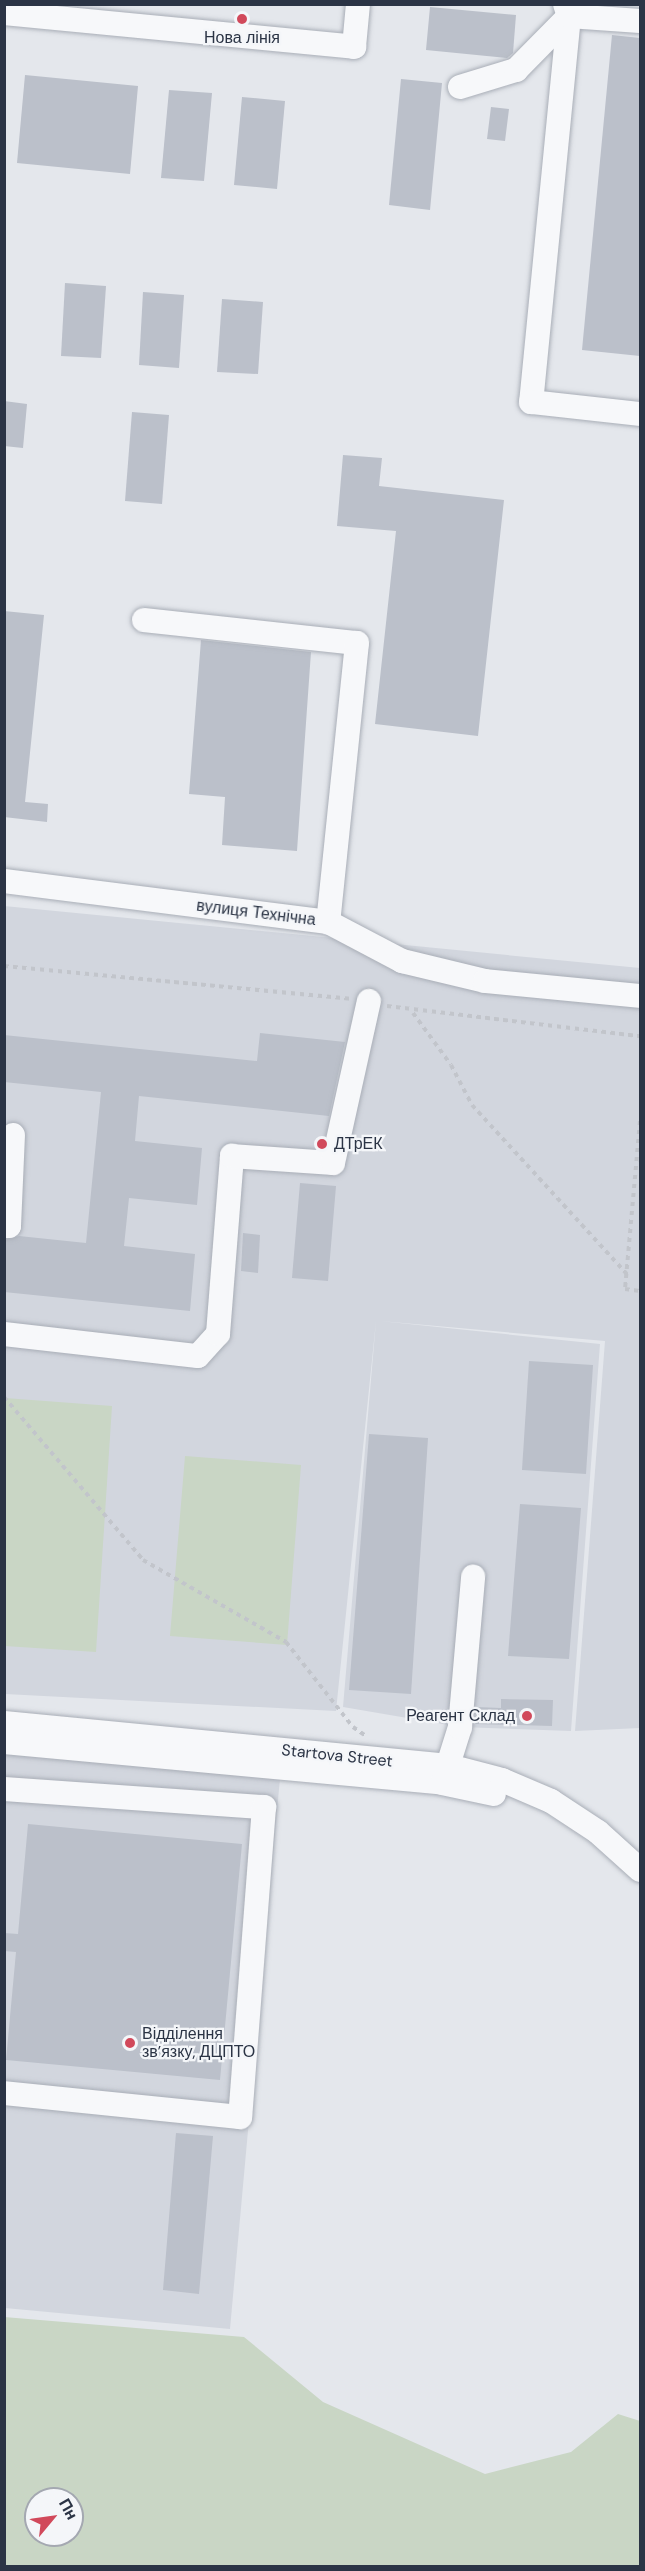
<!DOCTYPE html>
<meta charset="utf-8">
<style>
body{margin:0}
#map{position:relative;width:645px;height:2571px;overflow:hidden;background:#e4e7ec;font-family:"DM Sans",sans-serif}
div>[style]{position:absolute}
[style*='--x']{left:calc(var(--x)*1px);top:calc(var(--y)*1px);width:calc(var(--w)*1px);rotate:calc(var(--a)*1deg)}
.built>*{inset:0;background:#d2d6de}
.green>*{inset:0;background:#c9d6c5}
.building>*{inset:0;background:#bbc0ca}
.path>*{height:4px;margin-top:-2px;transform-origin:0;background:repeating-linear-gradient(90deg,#c2c5cb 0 4.5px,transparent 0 9px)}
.roads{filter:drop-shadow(0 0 2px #a9aeb7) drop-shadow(0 0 2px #a9aeb7)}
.minor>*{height:24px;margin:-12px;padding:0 12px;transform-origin:12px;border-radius:12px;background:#f7f8fa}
.dots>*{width:16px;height:16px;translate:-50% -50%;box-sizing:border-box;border:3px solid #f4f6f9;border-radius:50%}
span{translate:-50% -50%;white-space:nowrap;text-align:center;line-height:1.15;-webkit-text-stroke:4.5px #f4f6f9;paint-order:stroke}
.poi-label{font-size:16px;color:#2b3445}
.left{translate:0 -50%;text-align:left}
.right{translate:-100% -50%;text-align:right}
.street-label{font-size:16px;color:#2b3445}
.frame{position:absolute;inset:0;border:6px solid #2b3445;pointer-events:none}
.north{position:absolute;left:24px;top:2487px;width:60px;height:60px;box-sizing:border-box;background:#f4f6f9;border:2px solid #a4a8b1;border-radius:50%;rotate:61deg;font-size:16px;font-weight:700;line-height:24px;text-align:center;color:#2b3445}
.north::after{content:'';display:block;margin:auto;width:21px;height:27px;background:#d1495b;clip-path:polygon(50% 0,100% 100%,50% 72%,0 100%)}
</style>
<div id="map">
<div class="built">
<div style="clip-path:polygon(4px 906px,640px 968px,640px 1728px,575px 1731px,605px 1341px,380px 1321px,600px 1344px,571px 1731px,460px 1727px,343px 1707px,376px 1321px,336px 1711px,5px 1694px)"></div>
<div style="clip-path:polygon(4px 1752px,280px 1778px,230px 2329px,5px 2308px)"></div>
</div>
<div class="green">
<div style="clip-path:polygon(5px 1398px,112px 1406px,96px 1652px,5px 1646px)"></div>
<div style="clip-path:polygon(185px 1456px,301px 1465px,287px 1645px,170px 1636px)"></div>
<div style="clip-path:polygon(evenodd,4px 2317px,244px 2337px,323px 2402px,485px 2474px,571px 2452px,618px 2414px,640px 2421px,640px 2566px,5px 2566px,4px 2317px,36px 2499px,72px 2499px,72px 2535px,36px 2535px,36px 2499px)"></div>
</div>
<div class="building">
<div style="clip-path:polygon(430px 7px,516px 15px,513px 53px,507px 58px,426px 50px)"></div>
<div style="clip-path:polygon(612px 35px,640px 38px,640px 356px,582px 350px)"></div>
<div style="clip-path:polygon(25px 75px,138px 86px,130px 174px,17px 163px)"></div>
<div style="clip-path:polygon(401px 79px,442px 83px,430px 210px,389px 205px)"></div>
<div style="clip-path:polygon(169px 90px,212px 93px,204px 181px,161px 178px)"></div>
<div style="clip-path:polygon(242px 97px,285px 101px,277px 189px,234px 185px)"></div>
<div style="clip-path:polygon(491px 107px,509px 109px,505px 141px,487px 139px)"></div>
<div style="clip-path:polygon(65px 283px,106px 286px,101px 358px,61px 356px)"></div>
<div style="clip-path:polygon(143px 292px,184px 295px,179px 368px,139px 365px)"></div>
<div style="clip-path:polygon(222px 299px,263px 302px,258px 374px,217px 372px)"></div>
<div style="clip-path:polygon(4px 401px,27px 404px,23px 448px,4px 446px)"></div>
<div style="clip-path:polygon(132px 412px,169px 415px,162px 504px,125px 501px)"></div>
<div style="clip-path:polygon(343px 455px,382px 458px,379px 486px,504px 500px,478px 736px,375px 724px,396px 531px,337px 526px)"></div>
<div style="clip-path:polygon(4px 611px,44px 615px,25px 802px,48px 804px,47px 822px,4px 817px)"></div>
<div style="clip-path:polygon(201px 640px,311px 652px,297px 851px,222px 845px,225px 797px,189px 794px)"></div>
<div style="clip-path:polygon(260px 1033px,345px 1042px,329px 1116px,139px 1096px,135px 1141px,202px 1148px,197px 1205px,129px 1198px,124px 1246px,195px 1254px,190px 1311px,4px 1292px,4px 1240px,19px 1236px,86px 1243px,101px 1092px,4px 1082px,4px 1035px,257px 1061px)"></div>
<div style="clip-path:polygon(300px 1183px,336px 1186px,328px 1281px,292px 1278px)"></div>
<div style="clip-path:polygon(243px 1233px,260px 1235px,258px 1273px,241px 1271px)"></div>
<div style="clip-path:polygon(529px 1361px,593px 1365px,586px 1474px,522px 1470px)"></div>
<div style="clip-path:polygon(369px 1434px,428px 1438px,411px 1694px,349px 1690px)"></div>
<div style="clip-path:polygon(520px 1504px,581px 1508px,569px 1659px,508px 1656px)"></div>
<div style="clip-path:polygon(501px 1699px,553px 1700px,552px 1726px,475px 1724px,476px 1707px,501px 1708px)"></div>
<div style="clip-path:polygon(28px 1824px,242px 1844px,220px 2080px,6px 2060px,16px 1952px,4px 1951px,4px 1933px,18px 1934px)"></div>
<div style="clip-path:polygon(176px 2133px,213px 2136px,199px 2294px,163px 2290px)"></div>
</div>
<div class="path">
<div style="--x:4;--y:966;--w:348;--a:5.4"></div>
<div style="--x:387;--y:1006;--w:255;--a:6.8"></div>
<div style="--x:413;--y:1013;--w:64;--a:53.8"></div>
<div style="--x:451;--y:1065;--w:45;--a:62.3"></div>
<div style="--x:472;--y:1105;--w:229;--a:47.5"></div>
<div style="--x:640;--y:1121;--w:169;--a:95.1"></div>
<div style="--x:625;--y:1289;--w:15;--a:8"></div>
<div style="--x:4;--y:1397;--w:214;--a:49.5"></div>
<div style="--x:143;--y:1560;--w:165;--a:29.8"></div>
<div style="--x:286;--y:1642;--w:108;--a:51.8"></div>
<div style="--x:353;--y:1727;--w:16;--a:35"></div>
</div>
<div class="roads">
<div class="minor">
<div style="--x:565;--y:4;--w:13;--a:72"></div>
<div style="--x:569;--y:16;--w:388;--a:95.6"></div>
<div style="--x:531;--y:402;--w:110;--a:6.3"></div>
<div style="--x:4;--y:13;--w:352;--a:5.5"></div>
<div style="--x:354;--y:47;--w:43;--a:-84.7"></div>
<div style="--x:460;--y:87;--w:59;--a:-16.9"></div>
<div style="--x:516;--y:70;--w:76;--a:-45.5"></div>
<div style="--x:569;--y:16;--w:71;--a:4"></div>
<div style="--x:144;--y:620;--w:214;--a:6.2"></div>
<div style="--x:357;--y:643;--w:281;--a:95.9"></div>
<div style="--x:4;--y:881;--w:327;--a:7.2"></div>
<div style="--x:328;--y:922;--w:84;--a:27.8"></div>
<div style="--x:402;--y:961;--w:85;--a:13.5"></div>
<div style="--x:485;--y:981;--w:156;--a:5.5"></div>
<div style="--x:4;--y:1226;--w:5;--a:0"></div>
<div style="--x:9;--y:1226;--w:91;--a:-87.5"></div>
<div style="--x:4;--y:1334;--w:195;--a:6.5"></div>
<div style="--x:198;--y:1356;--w:30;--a:-48"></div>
<div style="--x:218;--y:1334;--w:179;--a:-85.5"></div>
<div style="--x:232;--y:1156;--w:101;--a:4"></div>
<div style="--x:333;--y:1163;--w:166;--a:-77.5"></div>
<div style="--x:4;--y:1723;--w:447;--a:5.5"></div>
<div style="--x:449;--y:1766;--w:55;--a:14.8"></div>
<div style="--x:502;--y:1780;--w:53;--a:23.2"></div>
<div style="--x:551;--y:1801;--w:56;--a:33.4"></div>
<div style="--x:598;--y:1832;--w:57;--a:42.1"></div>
<div style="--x:4;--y:1742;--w:440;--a:5.3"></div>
<div style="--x:442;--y:1783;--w:53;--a:11.9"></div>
<div style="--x:443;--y:1781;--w:57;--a:-72.5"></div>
<div style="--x:460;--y:1727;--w:151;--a:-85"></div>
<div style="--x:4;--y:1789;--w:261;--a:4"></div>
<div style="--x:264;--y:1807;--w:311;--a:94.4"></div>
<div style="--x:240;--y:2117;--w:237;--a:-174.2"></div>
</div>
</div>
<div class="dots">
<div style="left:242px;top:19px;background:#d1495b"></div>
<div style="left:322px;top:1144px;background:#d1495b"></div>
<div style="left:527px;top:1716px;background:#d1495b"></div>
<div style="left:130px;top:2043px;background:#d1495b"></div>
</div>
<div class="poi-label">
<span style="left:242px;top:38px">Нова лінія</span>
<span class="left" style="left:334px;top:1144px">ДТрЕК</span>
<span class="right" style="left:515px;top:1716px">Реагент Склад</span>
<span class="left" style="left:142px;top:2043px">Відділення<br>зв’язку, ДЦПТО</span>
</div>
<div class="street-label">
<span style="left:256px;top:913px;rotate:7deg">вулиця Технічна</span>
<span style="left:337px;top:1756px;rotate:6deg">Startova Street</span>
</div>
<div class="frame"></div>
<div class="north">Пн</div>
</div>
